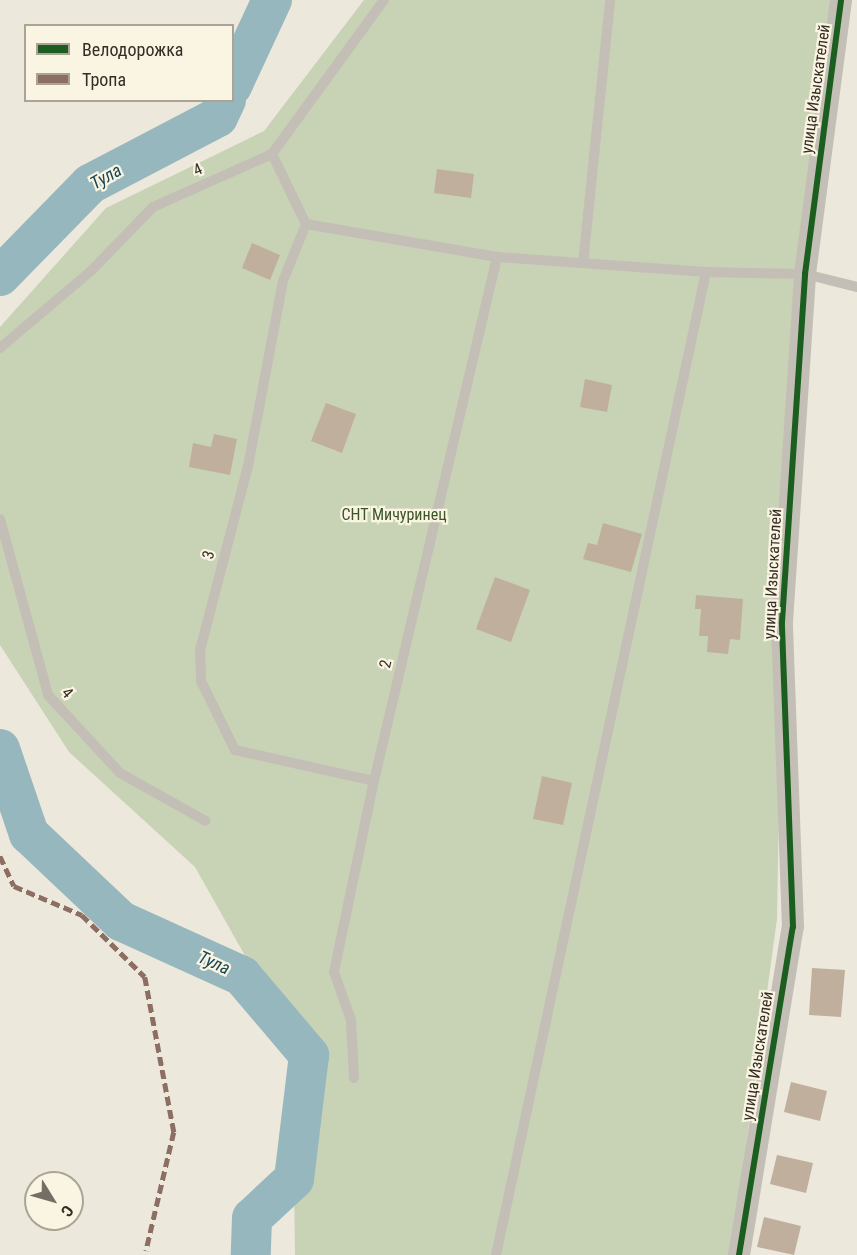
<!DOCTYPE html>
<meta charset="utf-8">
<style>
body{margin:0}
#map{position:relative;width:857px;height:1255px;overflow:hidden;background:#ece8dc;font-family:"Roboto Condensed",sans-serif}
div>[style]{position:absolute}
[style*='--x']{left:calc(var(--x)*1px);top:calc(var(--y)*1px);width:calc(var(--w)*1px);rotate:calc(var(--a)*1deg)}
.green>*{inset:0;background:#c8d3b5}
.river>*{height:40px;margin:-20px;padding:0 20px;transform-origin:20px;border-radius:20px;background:#97b7be}
.building>*{inset:0;background:#c1af9d}
.service>*{height:10px;margin:-5px;padding:0 5px;transform-origin:5px;border-radius:5px;background:#c4bfb6}
.minor>*{height:22px;margin:-11px;padding:0 11px;transform-origin:11px;border-radius:11px;background:#c4bfb6}
.quiet>*{height:4.5px;margin-top:-2.25px;transform-origin:0;background:repeating-linear-gradient(90deg,#8d6e63 0 9px,transparent 0 13.5px)}
.cycleway>*{height:6px;margin:-3px;padding:0 3px;transform-origin:3px;border-radius:3px;background:#1b5e20}
span{translate:-50% -50%;white-space:nowrap;text-align:center;line-height:1.15;-webkit-text-stroke:4.5px #faf4e2;paint-order:stroke}
.street-label{font-size:16px;color:#352d25}
.park-label{font-size:16px;color:#3a5427}
.water-label{font-size:18px;color:#184758;font-style:italic}
.legend{position:absolute;left:24px;top:24px;width:210px;height:78px;box-sizing:border-box;background:#faf4e2;border:2px solid #aba496;margin:0;padding:8px 10px;list-style:none;font-size:18px;color:#352d25}
.legend li{display:flex;align-items:center;gap:12px;height:30px}
.legend b{width:30px;border:2px solid #aba496}
.north{position:absolute;left:24px;top:1171px;width:60px;height:60px;box-sizing:border-box;background:#faf4e2;border:2px solid #aba496;border-radius:50%;rotate:127deg;font-size:16px;font-weight:700;line-height:24px;text-align:center;color:#352d25}
.north::after{content:'';display:block;margin:auto;width:21px;height:27px;background:#756e65;clip-path:polygon(50% 0,100% 100%,50% 72%,0 100%)}
</style>
<div id="map">
<div class="green">
<div style="clip-path:polygon(364px 0,833px 0,782px 622px,777px 919px,731px 1255px,295px 1255px,292px 1039px,195px 867px,69px 752px,0 645px,0 327px,106px 208px,264px 131px)"></div>
</div>
<div class="river">
<div style="--x:232;--y:86;--w:95;--a:-65.1"></div>
<div style="--x:0;--y:276;--w:129;--a:-45.6"></div>
<div style="--x:90;--y:184;--w:144;--a:-27.6"></div>
<div style="--x:218;--y:117;--w:19;--a:-65"></div>
<div style="--x:0;--y:749;--w:90;--a:71.2"></div>
<div style="--x:29;--y:834;--w:127;--a:43.4"></div>
<div style="--x:121;--y:921;--w:133;--a:24.4"></div>
<div style="--x:242;--y:976;--w:104;--a:49.7"></div>
<div style="--x:309;--y:1055;--w:125;--a:96.9"></div>
<div style="--x:294;--y:1179;--w:57;--a:137.1"></div>
<div style="--x:252;--y:1218;--w:37;--a:92"></div>
</div>
<div class="building">
<div style="clip-path:polygon(437px 169px,474px 174px,471px 198px,434px 193px)"></div>
<div style="clip-path:polygon(252px 243px,280px 255px,270px 280px,242px 268px)"></div>
<div style="clip-path:polygon(585px 379px,612px 385px,607px 412px,580px 407px)"></div>
<div style="clip-path:polygon(326px 403px,356px 414px,342px 453px,311px 441px)"></div>
<div style="clip-path:polygon(214px 434px,237px 439px,230px 475px,189px 467px,193px 443px,211px 447px)"></div>
<div style="clip-path:polygon(603px 523px,642px 534px,631px 572px,583px 559px,588px 543px,597px 545px)"></div>
<div style="clip-path:polygon(495px 577px,530px 590px,511px 642px,476px 629px)"></div>
<div style="clip-path:polygon(696px 595px,743px 599px,740px 640px,730px 639px,728px 654px,707px 652px,708px 636px,699px 636px,701px 609px,695px 609px)"></div>
<div style="clip-path:polygon(542px 776px,572px 783px,563px 825px,533px 819px)"></div>
<div style="clip-path:polygon(812px 968px,845px 970px,841px 1017px,809px 1015px)"></div>
<div style="clip-path:polygon(791px 1082px,827px 1091px,820px 1121px,784px 1112px)"></div>
<div style="clip-path:polygon(777px 1155px,813px 1163px,806px 1193px,770px 1184px)"></div>
<div style="clip-path:polygon(764px 1217px,801px 1226px,794px 1255px,757px 1247px)"></div>
</div>
<div class="service">
<div style="--x:272;--y:154;--w:78;--a:64.1"></div>
<div style="--x:306;--y:224;--w:194;--a:9.8"></div>
<div style="--x:497;--y:257;--w:210;--a:4.1"></div>
<div style="--x:706;--y:272;--w:99;--a:1.2"></div>
<div style="--x:805;--y:274;--w:54;--a:14"></div>
<div style="--x:306;--y:224;--w:61;--a:112"></div>
<div style="--x:283;--y:281;--w:188;--a:100.7"></div>
<div style="--x:248;--y:466;--w:190;--a:104.6"></div>
<div style="--x:200;--y:650;--w:31;--a:88"></div>
<div style="--x:201;--y:681;--w:77;--a:63.8"></div>
<div style="--x:235;--y:750;--w:142;--a:12.6"></div>
<div style="--x:583;--y:263;--w:264;--a:-84.1"></div>
<div style="--x:0;--y:348;--w:121;--a:-40.3"></div>
<div style="--x:92;--y:270;--w:88;--a:-45.9"></div>
<div style="--x:153;--y:207;--w:130;--a:-24"></div>
<div style="--x:272;--y:154;--w:190;--a:-54"></div>
<div style="--x:0;--y:519;--w:182;--a:74.7"></div>
<div style="--x:48;--y:695;--w:106;--a:47.3"></div>
<div style="--x:120;--y:773;--w:98;--a:29.2"></div>
<div style="--x:354;--y:1078;--w:58;--a:-93"></div>
<div style="--x:351;--y:1020;--w:51;--a:-109.5"></div>
<div style="--x:334;--y:972;--w:195;--a:-78.2"></div>
<div style="--x:374;--y:781;--w:538;--a:-76.79"></div>
<div style="--x:496;--y:1255;--w:1005;--a:-77.94"></div>
</div>
<div class="minor">
<div style="--x:739;--y:1255;--w:332;--a:-80.7"></div>
<div style="--x:793;--y:927;--w:305;--a:-92.1"></div>
<div style="--x:782;--y:622;--w:349;--a:-86.2"></div>
<div style="--x:805;--y:274;--w:276;--a:-82.5"></div>
</div>
<div class="quiet">
<div style="--x:0;--y:856;--w:33;--a:65"></div>
<div style="--x:14;--y:886;--w:74;--a:23.1"></div>
<div style="--x:82;--y:915;--w:88;--a:44.5"></div>
<div style="--x:145;--y:977;--w:158;--a:79.4"></div>
<div style="--x:174;--y:1132;--w:122;--a:103.2"></div>
</div>
<div class="cycleway">
<div style="--x:739;--y:1255;--w:332;--a:-80.7"></div>
<div style="--x:793;--y:927;--w:305;--a:-92.1"></div>
<div style="--x:782;--y:622;--w:349;--a:-86.2"></div>
<div style="--x:805;--y:274;--w:276;--a:-82.5"></div>
</div>
<div class="street-label">
<span style="left:816px;top:89px;rotate:-82deg">улица Изыскателей</span>
<span style="left:198px;top:170px;rotate:-24deg">4</span>
<span style="left:209px;top:555px;rotate:-75deg">3</span>
<span style="left:773px;top:574px;rotate:-87deg">улица Изыскателей</span>
<span style="left:386px;top:664px;rotate:-77deg">2</span>
<span style="left:67px;top:693px;rotate:49deg">4</span>
<span style="left:758px;top:1056px;rotate:-81deg">улица Изыскателей</span>
</div>
<div class="park-label">
<span style="left:394px;top:515px">СНТ Мичуринец</span>
</div>
<div class="water-label">
<span style="left:106px;top:177px;rotate:-30deg">Тула</span>
<span style="left:214px;top:963px;rotate:24deg">Тула</span>
</div>
<ul class="legend">
<li><b style="height:8px;background:#1b5e20"></b>Велодорожка</li>
<li><b style="height:8px;background:#8d6e63"></b>Тропа</li>
</ul>
<div class="north">С</div>
</div>
